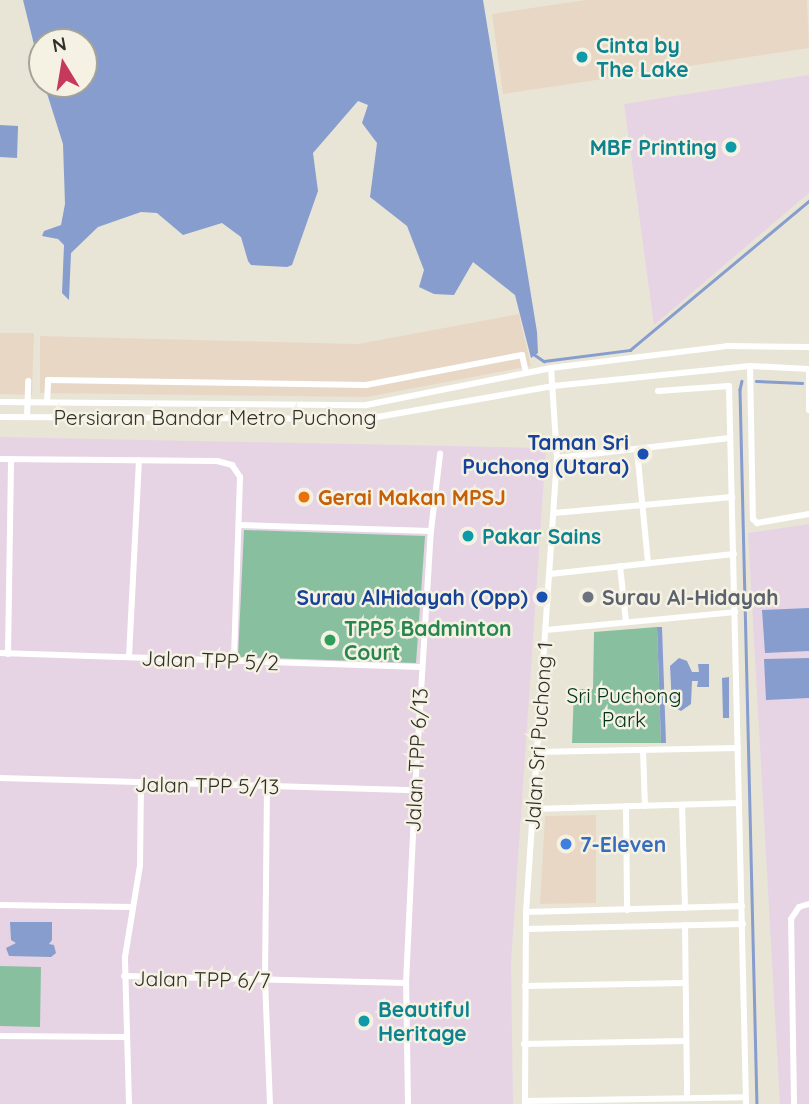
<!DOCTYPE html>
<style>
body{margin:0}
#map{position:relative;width:809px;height:1104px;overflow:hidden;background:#e8e5d7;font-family:Quicksand,sans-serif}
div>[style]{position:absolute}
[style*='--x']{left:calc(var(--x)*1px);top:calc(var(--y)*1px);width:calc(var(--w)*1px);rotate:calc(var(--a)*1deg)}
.commercial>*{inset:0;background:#e9d7c6}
.industrial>*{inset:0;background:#e6d4e5}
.green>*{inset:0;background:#88c09f}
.water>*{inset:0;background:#869dcd}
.stream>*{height:2.5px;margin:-1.25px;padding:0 1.25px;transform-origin:1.25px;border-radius:1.25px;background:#869dcd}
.street>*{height:6px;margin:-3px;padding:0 3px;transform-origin:3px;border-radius:3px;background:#fff}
.dots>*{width:19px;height:19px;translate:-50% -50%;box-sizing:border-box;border:4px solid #f5f2e4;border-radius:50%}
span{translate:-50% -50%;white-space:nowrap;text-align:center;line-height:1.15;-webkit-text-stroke:5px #f5f2e4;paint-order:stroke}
.culture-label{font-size:21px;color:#0d838f;font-weight:700}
.left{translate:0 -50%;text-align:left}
.right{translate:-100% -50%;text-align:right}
.street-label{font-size:21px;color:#302f29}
.transit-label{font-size:21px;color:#164399;font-weight:700}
.food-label{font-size:21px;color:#c56008;font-weight:700}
.worship-label{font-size:21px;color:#5b616d;font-weight:700}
.leisure-label{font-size:21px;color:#27864d;font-weight:700}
.park-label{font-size:21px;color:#02331d}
.shop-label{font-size:21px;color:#366cbe;font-weight:700}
.north{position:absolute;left:28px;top:28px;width:70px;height:70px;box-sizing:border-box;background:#f5f2e4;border:2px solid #a6a499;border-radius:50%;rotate:349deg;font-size:19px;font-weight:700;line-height:28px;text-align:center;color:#302f29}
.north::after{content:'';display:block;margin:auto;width:24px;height:32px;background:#c7385d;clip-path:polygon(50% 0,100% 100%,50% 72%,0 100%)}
</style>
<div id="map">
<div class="commercial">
<div style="clip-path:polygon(586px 0,807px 0,809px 48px,503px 94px,492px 14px)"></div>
<div style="clip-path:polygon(519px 314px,531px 366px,367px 397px,40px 393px,40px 336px,358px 344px)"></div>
<div style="clip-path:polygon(0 333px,34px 333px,32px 395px,0 394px)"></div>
<div style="clip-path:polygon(596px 815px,596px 903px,540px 904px,545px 816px)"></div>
</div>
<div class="industrial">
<div style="clip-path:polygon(809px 75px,809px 193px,654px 325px,624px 104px)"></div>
<div style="clip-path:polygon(0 437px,546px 448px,511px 962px,513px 1104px,0 1104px)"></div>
<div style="clip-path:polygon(809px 524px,809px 1104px,780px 1104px,748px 533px)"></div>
</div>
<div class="green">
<div style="clip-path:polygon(244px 530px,425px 536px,416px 663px,238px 657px)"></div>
<div style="clip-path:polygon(657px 627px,661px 743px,572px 743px,574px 689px,593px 689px,594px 632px)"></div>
<div style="clip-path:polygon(0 966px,41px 967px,40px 1027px,0 1026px)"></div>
</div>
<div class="water">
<div style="clip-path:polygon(23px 0,483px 0,537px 332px,538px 353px,531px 358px,515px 295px,473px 262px,454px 295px,434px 294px,419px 287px,424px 270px,407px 226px,370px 197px,377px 143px,362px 123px,368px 105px,358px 101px,313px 153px,318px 191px,292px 265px,287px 267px,251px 265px,248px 261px,241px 237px,222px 223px,183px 235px,157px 213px,141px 212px,98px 227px,71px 253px,69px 300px,62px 293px,64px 245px,58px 239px,42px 236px,44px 231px,61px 225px,65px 204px,63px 144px,44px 84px,84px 84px,84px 42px,42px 42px,42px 77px)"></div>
<div style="clip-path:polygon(0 125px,18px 126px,17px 158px,0 157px)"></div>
<div style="clip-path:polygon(809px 608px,809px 651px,765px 653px,762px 610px)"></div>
<div style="clip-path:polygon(657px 627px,662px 627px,666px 743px,661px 743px)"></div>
<div style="clip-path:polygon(679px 658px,687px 661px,692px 672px,699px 672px,698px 664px,709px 664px,709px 687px,697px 687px,698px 681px,692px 681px,691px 704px,681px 711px,672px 706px,670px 666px)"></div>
<div style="clip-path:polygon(809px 658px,809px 698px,766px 700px,764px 659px)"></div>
<div style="clip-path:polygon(729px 677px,729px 718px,723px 718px,722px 678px)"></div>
<div style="clip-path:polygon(10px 922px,52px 922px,52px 940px,49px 944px,54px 945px,56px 953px,51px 957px,9px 956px,6px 948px,16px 943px,11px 940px)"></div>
</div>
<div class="stream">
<div style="--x:535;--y:355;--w:11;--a:34"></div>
<div style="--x:544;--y:361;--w:87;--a:-7.3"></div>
<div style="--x:630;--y:350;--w:233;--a:-39.8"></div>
<div style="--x:742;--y:381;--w:9;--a:103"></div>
<div style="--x:740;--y:390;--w:714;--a:88.64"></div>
<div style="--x:756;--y:381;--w:46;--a:2.5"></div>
</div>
<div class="street">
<div style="--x:750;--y:366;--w:153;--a:88.9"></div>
<div style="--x:753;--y:519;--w:6;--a:45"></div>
<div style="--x:757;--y:523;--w:53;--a:-9.8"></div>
<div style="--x:809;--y:369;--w:41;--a:90"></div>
<div style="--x:658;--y:391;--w:71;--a:-4"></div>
<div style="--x:729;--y:386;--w:718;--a:88.64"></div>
<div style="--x:0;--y:402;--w:366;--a:0.5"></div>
<div style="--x:366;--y:405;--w:189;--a:-11.3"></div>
<div style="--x:551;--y:368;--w:177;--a:-7.1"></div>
<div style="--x:727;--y:346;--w:82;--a:0.7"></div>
<div style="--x:47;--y:402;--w:22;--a:-87"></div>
<div style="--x:48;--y:380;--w:318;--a:0.9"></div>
<div style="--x:366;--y:385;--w:159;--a:-10.9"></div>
<div style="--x:522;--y:355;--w:17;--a:77"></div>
<div style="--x:0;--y:417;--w:366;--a:0.3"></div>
<div style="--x:366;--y:419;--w:190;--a:-10"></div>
<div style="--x:553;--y:386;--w:198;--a:-5.8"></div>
<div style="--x:750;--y:366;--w:59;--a:2.9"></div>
<div style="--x:27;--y:417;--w:36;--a:-88"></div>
<div style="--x:637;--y:450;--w:114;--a:84.4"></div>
<div style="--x:557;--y:458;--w:174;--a:-6.6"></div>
<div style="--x:0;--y:459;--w:217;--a:0.5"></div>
<div style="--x:217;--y:461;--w:16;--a:15"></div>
<div style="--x:232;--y:465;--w:14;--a:56"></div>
<div style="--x:240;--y:477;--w:184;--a:91.9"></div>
<div style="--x:554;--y:513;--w:179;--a:-5.1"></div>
<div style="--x:239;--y:525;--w:192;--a:1.8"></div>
<div style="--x:620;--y:566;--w:56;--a:83.9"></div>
<div style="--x:550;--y:574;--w:185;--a:-6.2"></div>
<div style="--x:546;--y:630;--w:190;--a:-5.4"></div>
<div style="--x:0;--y:653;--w:421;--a:1.9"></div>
<div style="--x:8;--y:654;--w:195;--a:-89.1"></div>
<div style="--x:129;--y:657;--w:197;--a:-87.1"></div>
<div style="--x:643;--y:750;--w:56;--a:88"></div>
<div style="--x:536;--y:752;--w:202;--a:-1.1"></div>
<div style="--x:0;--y:778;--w:415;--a:1.7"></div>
<div style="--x:267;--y:787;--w:193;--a:90.6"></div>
<div style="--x:265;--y:980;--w:124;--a:87.7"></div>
<div style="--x:682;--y:805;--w:103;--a:88.3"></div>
<div style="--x:626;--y:806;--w:104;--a:89.4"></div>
<div style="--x:533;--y:809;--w:206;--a:-1.7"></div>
<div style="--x:0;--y:905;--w:133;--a:0.9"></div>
<div style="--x:526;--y:912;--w:216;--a:-1.6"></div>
<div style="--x:685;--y:925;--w:173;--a:89.3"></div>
<div style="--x:526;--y:929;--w:217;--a:-1.3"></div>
<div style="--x:124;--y:976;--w:282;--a:1.4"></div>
<div style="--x:525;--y:986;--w:160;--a:-1.1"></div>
<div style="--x:0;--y:1036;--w:126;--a:0.5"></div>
<div style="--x:524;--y:1044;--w:162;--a:-1.1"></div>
<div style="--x:525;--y:1101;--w:221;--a:-1"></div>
<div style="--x:129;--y:1104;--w:147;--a:-91.6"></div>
<div style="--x:125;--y:957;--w:93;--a:-80.7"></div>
<div style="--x:140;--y:865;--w:81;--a:-89.3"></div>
<div style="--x:408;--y:1104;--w:121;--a:-90.9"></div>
<div style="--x:406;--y:983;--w:193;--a:-87.3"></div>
<div style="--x:415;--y:790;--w:259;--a:-86.5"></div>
<div style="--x:431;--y:531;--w:78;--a:-83.3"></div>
<div style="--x:525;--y:1104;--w:192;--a:-89.7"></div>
<div style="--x:526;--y:912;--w:455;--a:-86.1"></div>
<div style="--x:557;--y:458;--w:90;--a:-93.8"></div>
<div style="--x:794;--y:1104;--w:185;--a:-90.9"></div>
<div style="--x:791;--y:919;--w:14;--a:-56"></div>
<div style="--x:799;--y:907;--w:10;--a:-17"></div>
</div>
<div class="dots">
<div style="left:582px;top:57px;background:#0f9aa8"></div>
<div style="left:731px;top:147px;background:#0f9aa8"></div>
<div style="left:643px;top:454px;background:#1a4fb4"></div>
<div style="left:304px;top:497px;background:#e8710a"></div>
<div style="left:468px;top:536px;background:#0f9aa8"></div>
<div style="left:542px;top:597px;background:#1a4fb4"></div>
<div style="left:588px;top:597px;background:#6b7280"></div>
<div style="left:330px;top:640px;background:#2e9e5b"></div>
<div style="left:566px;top:844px;background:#3f7fe0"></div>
<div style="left:364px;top:1021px;background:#0f9aa8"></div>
</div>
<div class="culture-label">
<span class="left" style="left:596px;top:57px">Cinta by<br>The Lake</span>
<span class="right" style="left:717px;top:147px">MBF Printing</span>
<span class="left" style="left:482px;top:536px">Pakar Sains</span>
<span class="left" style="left:378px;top:1021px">Beautiful<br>Heritage</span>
</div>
<div class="street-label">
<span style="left:215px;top:417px">Persiaran Bandar Metro Puchong</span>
<span style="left:210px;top:660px;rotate:2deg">Jalan TPP 5/2</span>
<span style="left:538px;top:736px;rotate:-86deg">Jalan Sri Puchong 1</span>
<span style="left:416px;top:760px;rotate:-87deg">Jalan TPP 6/13</span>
<span style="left:207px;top:785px;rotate:1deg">Jalan TPP 5/13</span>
<span style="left:202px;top:979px;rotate:1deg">Jalan TPP 6/7</span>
</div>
<div class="transit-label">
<span class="right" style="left:629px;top:454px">Taman Sri<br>Puchong (Utara)</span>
<span class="right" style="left:528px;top:597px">Surau AlHidayah (Opp)</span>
</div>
<div class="food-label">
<span class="left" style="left:318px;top:497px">Gerai Makan MPSJ</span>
</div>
<div class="worship-label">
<span class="left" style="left:602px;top:597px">Surau Al-Hidayah</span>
</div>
<div class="leisure-label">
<span class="left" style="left:344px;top:640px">TPP5 Badminton<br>Court</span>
</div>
<div class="park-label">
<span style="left:624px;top:707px">Sri Puchong<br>Park</span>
</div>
<div class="shop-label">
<span class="left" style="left:580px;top:844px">7-Eleven</span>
</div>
<div class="north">N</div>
</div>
